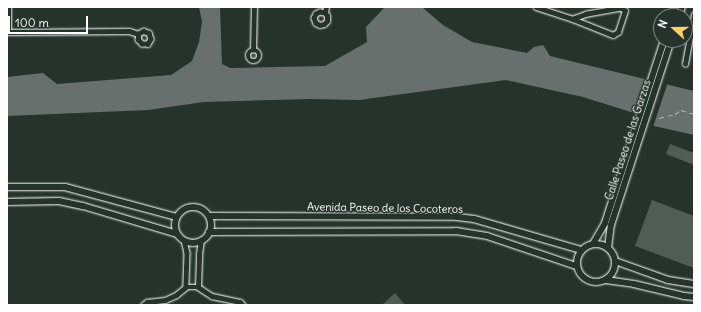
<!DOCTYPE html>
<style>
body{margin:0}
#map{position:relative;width:701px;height:312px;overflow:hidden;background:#26332d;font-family:Delius,sans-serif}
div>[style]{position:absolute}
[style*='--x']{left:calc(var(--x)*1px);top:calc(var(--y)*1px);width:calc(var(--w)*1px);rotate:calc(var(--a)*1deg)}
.water>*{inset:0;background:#67706c}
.pier>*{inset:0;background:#26332d}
.ferry>*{height:1px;margin-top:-0.5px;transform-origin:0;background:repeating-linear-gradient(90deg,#b3b8b6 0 5px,transparent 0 9px)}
.building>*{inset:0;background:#515c57}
.roads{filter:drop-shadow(0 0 1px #fff) drop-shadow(0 0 1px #fff)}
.minor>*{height:4.5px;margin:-2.25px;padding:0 2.25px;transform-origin:2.25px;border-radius:2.25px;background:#26332d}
.minor>.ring{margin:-2.25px;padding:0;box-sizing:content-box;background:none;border:4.5px solid #26332d;border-radius:50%}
.tertiary>*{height:6px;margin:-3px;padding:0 3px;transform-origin:3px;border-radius:3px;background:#26332d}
.tertiary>.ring{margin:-3px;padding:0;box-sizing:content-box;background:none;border:6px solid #26332d;border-radius:50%}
span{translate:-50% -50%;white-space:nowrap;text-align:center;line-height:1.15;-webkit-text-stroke:3px #26332d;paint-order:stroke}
.street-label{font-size:11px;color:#fff}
.frame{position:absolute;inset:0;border:8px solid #fff;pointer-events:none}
.north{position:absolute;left:653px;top:8px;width:40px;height:40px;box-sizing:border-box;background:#26332d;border:1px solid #7d8581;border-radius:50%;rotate:291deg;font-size:11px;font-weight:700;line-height:16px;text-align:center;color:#fff}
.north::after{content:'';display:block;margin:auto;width:14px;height:18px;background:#ffd166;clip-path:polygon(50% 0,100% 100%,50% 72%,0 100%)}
.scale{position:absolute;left:8px;top:16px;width:80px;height:18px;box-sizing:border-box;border:2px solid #fff;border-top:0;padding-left:5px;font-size:12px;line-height:14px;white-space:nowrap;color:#fff;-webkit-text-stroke:3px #26332d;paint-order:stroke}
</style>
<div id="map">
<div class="water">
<div style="clip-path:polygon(199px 7px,220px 7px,222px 64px,230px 68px,325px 66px,367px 42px,366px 27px,385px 7px,422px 7px,443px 25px,472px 42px,527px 53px,534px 47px,543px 45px,550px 56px,694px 91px,694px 135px,654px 126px,634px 113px,583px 97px,506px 80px,359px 100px,310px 99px,204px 102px,148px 110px,7px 116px,7px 77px,43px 73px,57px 84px,171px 75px,192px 61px,199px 42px,202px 22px)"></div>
</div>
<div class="pier">
<div style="clip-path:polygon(651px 77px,668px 82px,653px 127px,638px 117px)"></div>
</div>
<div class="ferry">
<div style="--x:659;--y:118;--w:16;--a:-14"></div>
<div style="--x:675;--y:114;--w:7;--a:-34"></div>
<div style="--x:681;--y:110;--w:14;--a:17"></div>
</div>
<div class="building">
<div style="clip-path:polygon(670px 144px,694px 153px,694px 165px,666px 154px)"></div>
<div style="clip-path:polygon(652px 200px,694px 216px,694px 268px,635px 246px)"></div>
<div style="clip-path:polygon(395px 293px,405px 305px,382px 305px)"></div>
</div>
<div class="roads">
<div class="minor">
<div style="--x:536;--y:7;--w:39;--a:18"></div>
<div style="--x:573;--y:19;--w:43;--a:21.8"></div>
<div style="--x:613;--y:35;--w:6;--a:-31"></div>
<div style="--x:618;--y:32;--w:22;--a:-72"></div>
<div style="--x:625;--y:11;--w:5;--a:-143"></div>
<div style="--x:621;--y:8;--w:35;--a:170"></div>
<div style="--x:587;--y:14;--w:15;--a:160"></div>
<div style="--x:325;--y:13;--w:5;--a:-169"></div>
<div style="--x:320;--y:12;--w:4;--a:153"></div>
<div style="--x:316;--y:14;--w:4;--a:117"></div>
<div style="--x:314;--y:18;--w:5;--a:68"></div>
<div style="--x:316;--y:23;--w:4;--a:27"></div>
<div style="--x:320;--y:25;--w:4;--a:-14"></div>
<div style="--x:324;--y:24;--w:4;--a:-45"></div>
<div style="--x:327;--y:21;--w:5;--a:-90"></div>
<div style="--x:327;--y:16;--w:4;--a:-124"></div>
<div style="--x:325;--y:13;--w:6;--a:-81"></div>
<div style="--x:143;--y:31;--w:6;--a:18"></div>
<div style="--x:149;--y:33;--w:6;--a:72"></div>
<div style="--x:151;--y:39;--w:6;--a:121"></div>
<div style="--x:148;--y:44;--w:6;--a:180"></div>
<div style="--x:142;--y:44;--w:6;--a:-135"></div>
<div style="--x:138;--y:40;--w:6;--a:-90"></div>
<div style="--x:138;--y:34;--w:6;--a:-31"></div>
<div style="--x:7;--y:32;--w:122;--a:-0.5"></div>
<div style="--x:129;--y:31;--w:9;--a:18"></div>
<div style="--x:8;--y:32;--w:25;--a:-90"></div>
<div class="ring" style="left:248px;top:50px;width:7.5px;height:7.5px"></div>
<div style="--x:253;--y:50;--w:43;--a:-88.7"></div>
<div style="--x:685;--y:64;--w:50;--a:-79.6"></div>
<div style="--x:184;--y:240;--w:13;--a:77"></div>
<div style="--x:187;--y:253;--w:34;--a:92"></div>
<div style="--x:198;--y:287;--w:33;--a:-88"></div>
<div style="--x:199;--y:254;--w:14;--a:-82"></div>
<div style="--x:143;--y:305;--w:5;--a:-37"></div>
<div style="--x:147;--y:302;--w:18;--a:-6"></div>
<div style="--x:165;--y:300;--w:12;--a:-24"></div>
<div style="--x:176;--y:295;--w:13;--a:-39"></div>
<div style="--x:186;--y:287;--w:12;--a:0"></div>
<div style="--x:198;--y:287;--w:17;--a:33"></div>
<div style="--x:212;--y:296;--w:29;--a:12"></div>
<div style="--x:240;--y:302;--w:4;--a:45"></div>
</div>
<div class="tertiary">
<div style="--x:672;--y:16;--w:9;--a:-72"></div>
<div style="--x:679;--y:16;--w:9;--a:-72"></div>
<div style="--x:7;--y:187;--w:58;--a:0"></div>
<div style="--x:65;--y:187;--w:115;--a:15.1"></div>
<div style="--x:7;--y:202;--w:52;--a:-1.1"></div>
<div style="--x:59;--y:201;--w:25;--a:12"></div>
<div style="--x:83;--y:206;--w:98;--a:16.6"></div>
<div class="ring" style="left:175px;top:207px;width:30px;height:30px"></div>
<div style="--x:209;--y:216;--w:248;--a:0.2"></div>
<div style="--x:457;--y:217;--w:17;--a:7"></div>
<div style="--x:474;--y:219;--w:111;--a:16.2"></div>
<div style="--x:209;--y:232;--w:247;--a:-0.2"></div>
<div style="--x:456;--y:231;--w:31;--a:9"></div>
<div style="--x:487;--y:236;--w:94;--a:18.6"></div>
<div class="ring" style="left:577px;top:244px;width:32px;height:32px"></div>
<div style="--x:593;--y:244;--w:24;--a:-60"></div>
<div style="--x:605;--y:223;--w:192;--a:-72.1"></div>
<div style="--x:608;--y:248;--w:23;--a:-83"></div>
<div style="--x:611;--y:225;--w:194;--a:-72"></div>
<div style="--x:615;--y:261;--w:56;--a:19.7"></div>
<div style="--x:668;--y:280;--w:26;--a:9"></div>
<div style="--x:606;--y:280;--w:28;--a:8"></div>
<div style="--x:634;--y:284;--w:51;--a:13.5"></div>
<div style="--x:684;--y:296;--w:10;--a:6"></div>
</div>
</div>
<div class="street-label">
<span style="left:628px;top:140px;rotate:-72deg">Calle Paseo de las Garzas</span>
<span style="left:385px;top:208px;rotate:1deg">Avenida Paseo de los Cocoteros</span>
</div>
<div class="frame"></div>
<div class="north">N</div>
<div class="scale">100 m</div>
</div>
